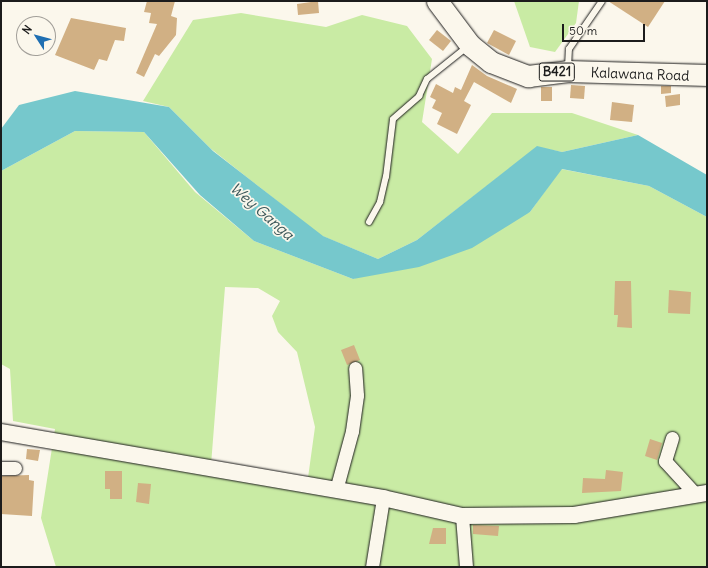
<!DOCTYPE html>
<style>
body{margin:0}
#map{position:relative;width:708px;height:568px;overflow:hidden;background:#fbf7ec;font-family:Delius,sans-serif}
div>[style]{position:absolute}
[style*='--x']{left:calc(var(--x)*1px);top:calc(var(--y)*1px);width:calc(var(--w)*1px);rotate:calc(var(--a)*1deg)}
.green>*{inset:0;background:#c9eba4}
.water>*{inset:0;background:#76c8cc}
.building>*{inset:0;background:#d1b084}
.roads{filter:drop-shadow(0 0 1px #1c1c1c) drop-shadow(0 0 1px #1c1c1c)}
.service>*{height:6px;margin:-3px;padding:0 3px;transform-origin:3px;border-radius:3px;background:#fbf7ec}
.minor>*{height:13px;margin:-6.5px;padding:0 6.5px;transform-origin:6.5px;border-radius:6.5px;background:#fbf7ec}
.tertiary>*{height:16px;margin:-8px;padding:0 8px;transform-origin:8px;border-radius:8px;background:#fbf7ec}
.primary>*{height:21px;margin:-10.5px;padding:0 10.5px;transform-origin:10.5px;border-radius:10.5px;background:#fbf7ec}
span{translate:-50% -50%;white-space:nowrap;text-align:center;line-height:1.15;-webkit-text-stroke:3.5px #fbf7ec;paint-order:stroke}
.shield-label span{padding:1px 3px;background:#fbf7ec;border:1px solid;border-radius:3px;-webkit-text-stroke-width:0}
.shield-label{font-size:13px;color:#1c1c1c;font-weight:700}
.street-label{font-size:14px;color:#1c1c1c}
.water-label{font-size:15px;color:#3c585a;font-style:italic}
.frame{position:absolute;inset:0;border:2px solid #1c1c1c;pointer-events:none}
.north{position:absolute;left:16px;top:16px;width:40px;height:40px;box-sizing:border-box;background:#fbf7ec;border:1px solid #a29f99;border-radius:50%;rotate:306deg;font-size:11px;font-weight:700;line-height:16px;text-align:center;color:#1c1c1c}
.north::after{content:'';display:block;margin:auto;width:14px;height:18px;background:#1f6fb2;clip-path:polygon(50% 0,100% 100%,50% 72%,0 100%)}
.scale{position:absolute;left:562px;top:24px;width:83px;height:18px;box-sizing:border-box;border:2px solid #1c1c1c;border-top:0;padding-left:5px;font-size:12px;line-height:14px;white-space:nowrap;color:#1c1c1c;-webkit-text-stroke:3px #fbf7ec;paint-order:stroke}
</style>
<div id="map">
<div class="green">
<div style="clip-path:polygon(514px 1px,579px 1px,576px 23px,555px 52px,530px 47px)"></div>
<div style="clip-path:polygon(241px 13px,326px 27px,362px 15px,407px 26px,432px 59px,422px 122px,458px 154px,492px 113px,572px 113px,638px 135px,562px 152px,537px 147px,417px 240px,378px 259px,320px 235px,210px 148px,169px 107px,143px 101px,193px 20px)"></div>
<div style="clip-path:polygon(evenodd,75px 131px,144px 132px,195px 192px,254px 241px,353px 279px,530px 212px,561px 169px,649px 186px,707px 217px,707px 567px,56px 567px,41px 518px,55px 429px,13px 421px,10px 369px,1px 364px,1px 171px,75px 131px,225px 287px,258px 288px,280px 301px,272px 316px,278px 332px,297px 352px,315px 427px,307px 485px,211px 465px,225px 287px)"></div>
</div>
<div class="water">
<div style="clip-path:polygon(75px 91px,169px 107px,213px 151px,323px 236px,378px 259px,417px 240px,537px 146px,562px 152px,638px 135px,707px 175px,707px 217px,649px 186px,562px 169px,530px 212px,472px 248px,419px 267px,353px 279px,254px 241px,200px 195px,144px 132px,75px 131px,1px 171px,1px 129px,19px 105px)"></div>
</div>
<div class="building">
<div style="clip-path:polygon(147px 1px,175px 1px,171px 16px,177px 18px,176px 35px,159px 56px,155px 54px,144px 77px,136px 73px,157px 24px,149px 23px,151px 13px,144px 12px)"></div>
<div style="clip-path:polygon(318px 1px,319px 13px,298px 15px,297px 4px)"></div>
<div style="clip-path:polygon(608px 1px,665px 1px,648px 27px)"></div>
<div style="clip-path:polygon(71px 18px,126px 28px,124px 41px,115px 40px,107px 61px,99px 59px,94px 70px,55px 55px)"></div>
<div style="clip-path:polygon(437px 30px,451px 41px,443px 51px,429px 40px)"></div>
<div style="clip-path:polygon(494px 30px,516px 41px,509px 55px,487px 43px)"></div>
<div style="clip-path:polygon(472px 65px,487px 76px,517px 89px,511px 103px,474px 82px,464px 101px,471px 105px,457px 134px,437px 124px,442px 113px,432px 108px,436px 100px,430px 97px,436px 84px,453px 93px,455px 87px,461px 90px)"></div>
<div style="clip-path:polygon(571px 85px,585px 86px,584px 99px,570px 98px)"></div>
<div style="clip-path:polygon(661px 86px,671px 86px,671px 93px,661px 94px)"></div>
<div style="clip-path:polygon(541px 87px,552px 87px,552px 101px,541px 101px)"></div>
<div style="clip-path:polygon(680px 94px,680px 105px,666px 107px,665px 96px)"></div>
<div style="clip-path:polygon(612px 102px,634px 105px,632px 122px,610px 120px)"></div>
<div style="clip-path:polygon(615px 281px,631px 281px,632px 328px,617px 327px,618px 315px,614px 315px)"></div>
<div style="clip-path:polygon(669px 290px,691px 292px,690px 314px,668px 313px)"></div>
<div style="clip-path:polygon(354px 345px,360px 360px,347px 365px,341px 350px)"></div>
<div style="clip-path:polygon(650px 439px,662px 443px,657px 460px,645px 456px)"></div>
<div style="clip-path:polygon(27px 449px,40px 450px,38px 461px,26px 459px)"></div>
<div style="clip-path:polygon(606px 470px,623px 472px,621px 491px,582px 493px,583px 478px,605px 479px)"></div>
<div style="clip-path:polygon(105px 471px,122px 471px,122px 499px,110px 499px,110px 489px,105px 489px)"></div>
<div style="clip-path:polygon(29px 475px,29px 480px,34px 481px,32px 516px,1px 514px,1px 476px)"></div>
<div style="clip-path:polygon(138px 483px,151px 484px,149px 504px,136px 502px)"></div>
<div style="clip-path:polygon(473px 525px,499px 526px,498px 536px,473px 534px)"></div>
<div style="clip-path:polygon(433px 528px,446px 528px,446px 544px,429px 544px)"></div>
</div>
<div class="roads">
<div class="service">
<div style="--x:568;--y:67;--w:18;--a:-87"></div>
<div style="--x:569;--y:49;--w:58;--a:-55.5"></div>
<div style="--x:369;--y:222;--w:23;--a:-61"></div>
<div style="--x:380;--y:202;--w:26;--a:-77"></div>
<div style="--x:386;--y:177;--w:58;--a:-83.1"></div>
<div style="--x:393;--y:119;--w:35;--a:-41"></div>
<div style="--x:419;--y:96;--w:19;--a:-65"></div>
<div style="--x:427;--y:79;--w:51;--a:-38.7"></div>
</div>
<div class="minor">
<div style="--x:672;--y:438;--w:24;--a:107"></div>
<div style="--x:665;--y:461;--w:46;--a:47.6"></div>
<div style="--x:1;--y:468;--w:14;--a:0"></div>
<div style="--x:336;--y:490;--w:61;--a:-74.8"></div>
<div style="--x:352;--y:431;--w:36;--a:-82"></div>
<div style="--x:357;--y:395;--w:27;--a:-94"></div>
<div style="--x:462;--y:516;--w:51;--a:85.5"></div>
<div style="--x:372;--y:567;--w:70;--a:-80.9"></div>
</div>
<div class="tertiary">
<div style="--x:1;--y:432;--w:388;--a:9.8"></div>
<div style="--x:383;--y:498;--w:81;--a:12.8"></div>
<div style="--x:462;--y:516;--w:112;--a:-0.5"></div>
<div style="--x:574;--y:515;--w:135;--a:-9.4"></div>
</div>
<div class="primary">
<div style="--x:437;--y:1;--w:55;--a:53.1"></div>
<div style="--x:470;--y:45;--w:27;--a:39"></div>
<div style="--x:491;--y:62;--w:40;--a:21"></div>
<div style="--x:528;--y:76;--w:40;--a:-7.1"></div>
<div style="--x:568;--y:71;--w:139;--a:1.6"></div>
</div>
</div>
<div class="shield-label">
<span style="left:557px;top:72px">B421</span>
</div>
<div class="street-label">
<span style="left:640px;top:74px;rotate:2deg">Kalawana Road</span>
</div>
<div class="water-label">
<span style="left:262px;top:211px;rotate:41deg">Wey Ganga</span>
</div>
<div class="frame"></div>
<div class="north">N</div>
<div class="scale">50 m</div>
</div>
